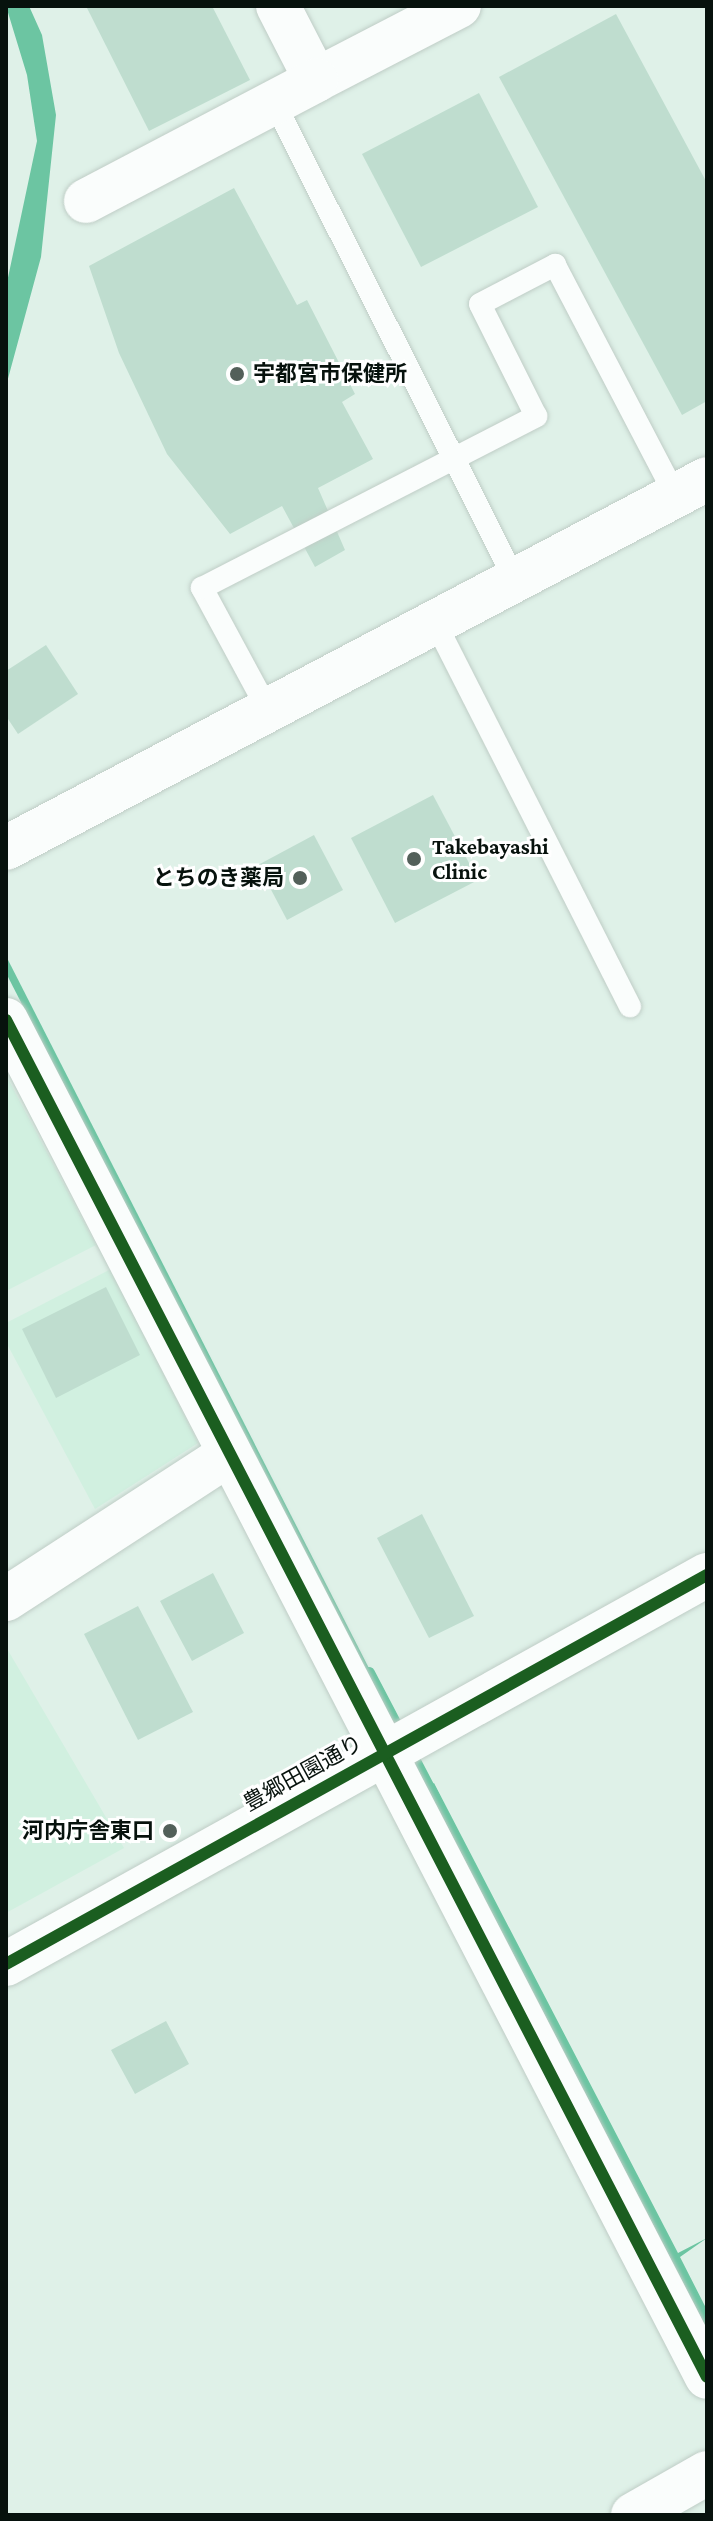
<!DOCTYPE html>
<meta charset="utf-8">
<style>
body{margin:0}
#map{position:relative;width:713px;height:2521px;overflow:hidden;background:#dff1e8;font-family:"Crimson Pro","Noto Sans JP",serif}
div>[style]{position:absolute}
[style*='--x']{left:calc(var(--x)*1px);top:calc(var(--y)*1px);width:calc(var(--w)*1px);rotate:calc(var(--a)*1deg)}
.built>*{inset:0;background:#d1f0e0}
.water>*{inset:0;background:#6cc5a2}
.stream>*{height:12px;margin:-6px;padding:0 6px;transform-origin:6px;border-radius:6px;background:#6cc5a2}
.building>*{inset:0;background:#bfddcf}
.roads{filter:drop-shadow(0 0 2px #bfcdc6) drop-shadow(0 0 2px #bfcdc6)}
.service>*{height:22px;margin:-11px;padding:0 11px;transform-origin:11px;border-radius:11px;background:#fafdfc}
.minor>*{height:44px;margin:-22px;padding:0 22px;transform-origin:22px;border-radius:22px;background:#fafdfc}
.tertiary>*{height:44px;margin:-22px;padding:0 22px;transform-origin:22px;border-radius:22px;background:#fafdfc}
.cycleway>*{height:12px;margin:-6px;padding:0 6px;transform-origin:6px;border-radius:6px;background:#1b5e20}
.dots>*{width:22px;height:22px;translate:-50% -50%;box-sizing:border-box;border:4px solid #fff;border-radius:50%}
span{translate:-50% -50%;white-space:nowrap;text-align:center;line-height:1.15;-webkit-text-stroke:6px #fff;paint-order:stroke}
.poi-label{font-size:22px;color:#07120d;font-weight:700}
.left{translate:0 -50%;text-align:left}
.right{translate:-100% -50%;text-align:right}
.street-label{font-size:22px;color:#07120d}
.frame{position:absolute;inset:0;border:8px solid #07120d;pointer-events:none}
</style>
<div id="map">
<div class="built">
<div style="clip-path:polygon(6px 1075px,96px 1245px,6px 1291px)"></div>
<div style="clip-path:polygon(111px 1269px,198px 1443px,95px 1509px,6px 1342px,6px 1323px)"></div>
<div style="clip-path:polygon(6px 1647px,124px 1848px,6px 1913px)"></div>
</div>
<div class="water">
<div style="clip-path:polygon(6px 6px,29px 6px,42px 35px,56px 115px,41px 257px,6px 386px,6px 287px,37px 141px,27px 75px)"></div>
<div style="clip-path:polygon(6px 956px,378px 1686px,372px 1689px,6px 973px)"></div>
<div style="clip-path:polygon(434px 1783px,678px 2253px,707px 2238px,680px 2257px,707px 2310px,707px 2329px,427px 1787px)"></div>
</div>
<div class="stream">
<div style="--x:369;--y:1673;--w:142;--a:62.4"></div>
</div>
<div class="building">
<div style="clip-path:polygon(86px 6px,212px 6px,250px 80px,149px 131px)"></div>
<div style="clip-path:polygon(616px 14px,707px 183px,707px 401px,682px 415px,499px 77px)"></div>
<div style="clip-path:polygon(479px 93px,538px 207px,421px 267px,362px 154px)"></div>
<div style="clip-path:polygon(234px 188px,297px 305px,307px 300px,355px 394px,342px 402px,373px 459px,318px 488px,345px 550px,315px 567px,282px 506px,230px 534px,167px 454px,119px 353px,89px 266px)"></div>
<div style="clip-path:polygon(46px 645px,78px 694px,18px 734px,6px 716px,6px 671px)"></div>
<div style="clip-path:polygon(433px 795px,478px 880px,395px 923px,351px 838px)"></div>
<div style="clip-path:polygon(314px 835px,343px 890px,287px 920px,258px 865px)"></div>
<div style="clip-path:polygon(106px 1287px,140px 1355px,56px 1398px,22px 1329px)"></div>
<div style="clip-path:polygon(422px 1514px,474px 1616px,429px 1638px,377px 1538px)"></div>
<div style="clip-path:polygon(213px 1573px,244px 1633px,192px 1661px,160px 1601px)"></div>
<div style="clip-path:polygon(138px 1606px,193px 1712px,138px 1740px,84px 1634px)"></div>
<div style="clip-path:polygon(166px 2021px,189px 2064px,135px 2094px,111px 2050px)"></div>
</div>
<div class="roads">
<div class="service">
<div style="--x:274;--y:102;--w:535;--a:63.24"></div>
<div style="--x:435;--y:622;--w:431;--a:63.1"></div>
<div style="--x:268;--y:710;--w:139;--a:-118.4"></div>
<div style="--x:202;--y:588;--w:376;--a:-27.2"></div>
<div style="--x:536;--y:416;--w:125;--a:-116.6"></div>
<div style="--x:480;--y:304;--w:85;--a:-27.5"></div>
<div style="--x:555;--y:265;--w:261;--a:62.4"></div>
</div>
<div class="minor">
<div style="--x:278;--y:6;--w:83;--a:62.8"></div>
<div style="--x:316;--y:80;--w:161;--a:-27.4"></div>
<div style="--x:86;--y:201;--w:260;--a:-27.7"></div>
<div style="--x:6;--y:848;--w:792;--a:-27.76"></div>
<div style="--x:6;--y:1020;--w:1527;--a:62.68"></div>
<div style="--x:6;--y:1599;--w:265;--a:-33"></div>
<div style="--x:633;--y:2515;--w:85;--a:-29.6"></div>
</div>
<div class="tertiary">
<div style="--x:6;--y:1964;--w:802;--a:-29.03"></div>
</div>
</div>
<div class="cycleway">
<div style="--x:6;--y:1020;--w:1527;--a:62.68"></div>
<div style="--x:6;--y:1964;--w:802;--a:-29.03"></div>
</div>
<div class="dots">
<div style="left:237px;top:374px;background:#53605a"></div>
<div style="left:414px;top:859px;background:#53605a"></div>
<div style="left:300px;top:878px;background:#53605a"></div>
<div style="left:170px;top:1831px;background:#53605a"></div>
</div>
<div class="poi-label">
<span class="left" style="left:253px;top:374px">宇都宮市保健所</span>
<span class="left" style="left:432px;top:859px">Takebayashi<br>Clinic</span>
<span class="right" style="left:284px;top:878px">とちのき薬局</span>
<span class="right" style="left:154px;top:1831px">河内庁舎東口</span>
</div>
<div class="street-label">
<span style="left:303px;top:1773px;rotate:-29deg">豊郷田園通り</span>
</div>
<div class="frame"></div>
</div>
